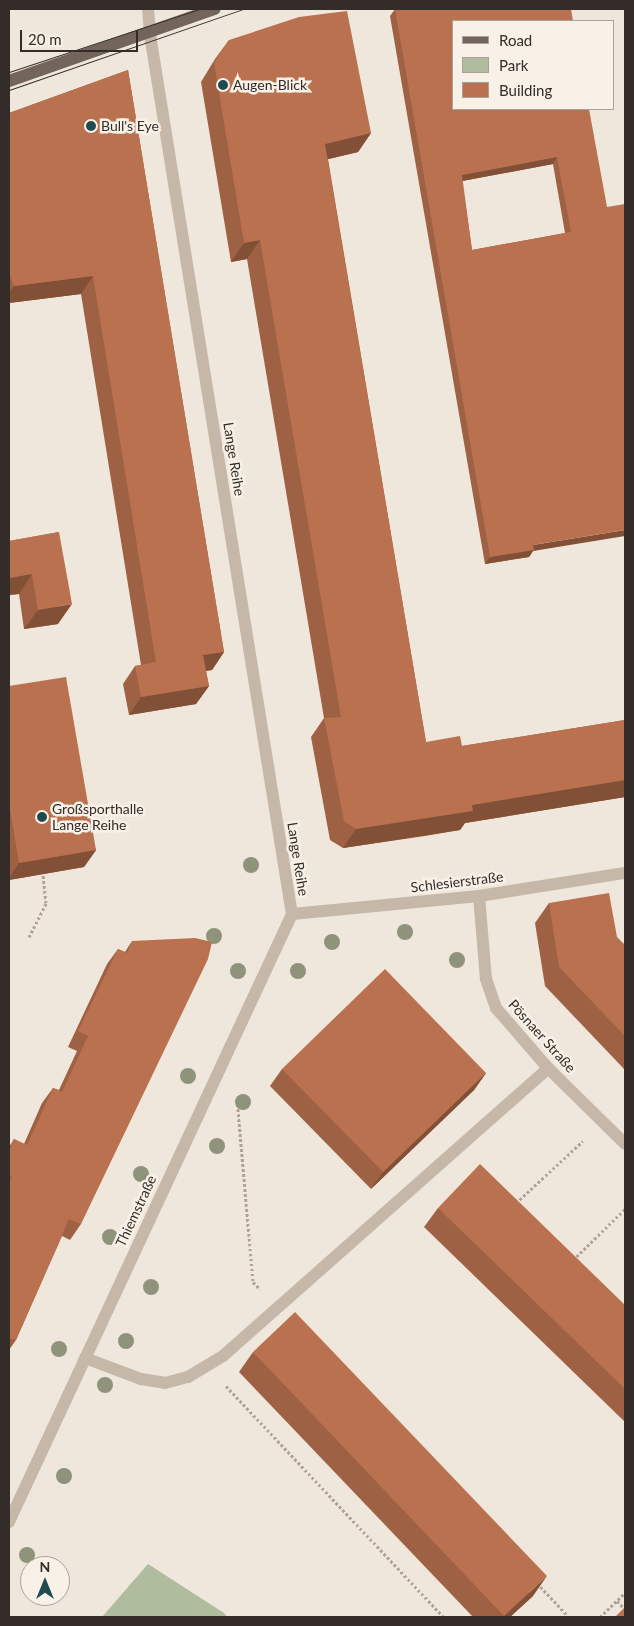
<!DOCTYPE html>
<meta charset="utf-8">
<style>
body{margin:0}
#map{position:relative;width:634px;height:1626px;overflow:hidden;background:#efe7db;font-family:Lato,sans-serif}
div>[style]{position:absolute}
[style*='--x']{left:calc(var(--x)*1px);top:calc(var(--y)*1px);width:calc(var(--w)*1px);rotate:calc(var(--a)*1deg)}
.green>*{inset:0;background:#afbc9d}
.path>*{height:3px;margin-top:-1.5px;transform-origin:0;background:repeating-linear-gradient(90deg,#b1a293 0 2.5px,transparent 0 5px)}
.minor>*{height:12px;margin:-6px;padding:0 6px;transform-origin:6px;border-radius:6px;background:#c6b8a9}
.major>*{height:12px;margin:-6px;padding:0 6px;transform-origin:6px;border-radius:6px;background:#74655a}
.tram>*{height:1px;margin:-0.5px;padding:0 0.5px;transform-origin:0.5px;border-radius:0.5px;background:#332c28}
.trees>*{width:16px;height:16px;margin:-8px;border-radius:50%;background:#8f937c}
.wall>*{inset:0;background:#9f6144}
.shaded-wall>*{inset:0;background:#824f37}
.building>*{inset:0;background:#b9714f}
.dots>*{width:14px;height:14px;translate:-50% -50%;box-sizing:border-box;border:2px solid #f7f1e7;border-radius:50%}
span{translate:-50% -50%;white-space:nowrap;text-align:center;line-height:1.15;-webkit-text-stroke:5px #f7f1e7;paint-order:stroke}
.poi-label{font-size:14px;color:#332c28}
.left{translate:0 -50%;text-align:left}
.street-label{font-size:14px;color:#332c28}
.frame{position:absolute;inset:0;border:10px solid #332c28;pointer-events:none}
.legend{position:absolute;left:452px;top:20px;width:162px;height:90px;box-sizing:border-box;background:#f7f1e7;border:1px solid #a9a29b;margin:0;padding:6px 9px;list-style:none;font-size:15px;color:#332c28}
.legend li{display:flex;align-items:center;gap:10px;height:25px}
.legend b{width:25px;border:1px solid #a9a29b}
.north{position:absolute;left:20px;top:1556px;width:50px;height:50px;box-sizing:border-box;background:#f7f1e7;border:1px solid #a9a29b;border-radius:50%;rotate:0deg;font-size:14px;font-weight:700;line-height:20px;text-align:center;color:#332c28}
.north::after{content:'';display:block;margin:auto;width:18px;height:22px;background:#224a51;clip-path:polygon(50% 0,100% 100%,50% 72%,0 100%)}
.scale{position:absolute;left:20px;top:30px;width:118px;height:22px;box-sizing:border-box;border:2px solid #332c28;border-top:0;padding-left:6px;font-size:15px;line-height:18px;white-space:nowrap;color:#332c28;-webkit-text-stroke:4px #f7f1e7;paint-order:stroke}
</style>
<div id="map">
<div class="green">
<div style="clip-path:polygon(148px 1564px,224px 1613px,227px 1617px,102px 1617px)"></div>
</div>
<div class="path">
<div style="--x:29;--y:937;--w:38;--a:-63"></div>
<div style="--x:46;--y:903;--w:29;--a:-96"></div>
<div style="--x:237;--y:1099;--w:184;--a:85"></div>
<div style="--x:253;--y:1282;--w:10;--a:45"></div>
<div style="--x:516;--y:1203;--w:91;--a:-42.8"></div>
<div style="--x:573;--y:1260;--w:73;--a:-44.4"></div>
<div style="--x:226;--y:1386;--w:318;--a:46.7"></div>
<div style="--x:537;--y:1583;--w:47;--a:46.7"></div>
<div style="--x:617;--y:1601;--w:11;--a:45"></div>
<div style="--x:600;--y:1617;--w:35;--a:-44"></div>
</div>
<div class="minor">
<div style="--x:148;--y:9;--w:32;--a:85"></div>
<div style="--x:151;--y:41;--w:884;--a:80.83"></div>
<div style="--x:479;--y:896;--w:83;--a:85.2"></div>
<div style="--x:486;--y:979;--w:31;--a:71"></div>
<div style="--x:496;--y:1008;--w:79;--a:49.1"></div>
<div style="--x:548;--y:1068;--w:108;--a:44.6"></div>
<div style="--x:292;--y:914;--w:188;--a:-5.5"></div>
<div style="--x:479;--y:896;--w:148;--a:-9"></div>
<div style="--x:85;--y:1358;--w:60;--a:20.6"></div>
<div style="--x:141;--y:1379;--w:24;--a:9"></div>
<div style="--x:165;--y:1383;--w:24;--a:-15"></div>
<div style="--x:188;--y:1377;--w:41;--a:-31"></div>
<div style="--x:223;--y:1356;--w:434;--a:-41.5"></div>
<div style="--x:9;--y:1522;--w:671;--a:-65.04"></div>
</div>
<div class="major">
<div style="--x:9;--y:81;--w:218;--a:-19.3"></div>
</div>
<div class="tram">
<div style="--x:9;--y:72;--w:201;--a:-18.3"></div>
<div style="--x:9;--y:90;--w:248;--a:-19.1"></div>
</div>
<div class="trees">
<div style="left:251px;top:865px"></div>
<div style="left:405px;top:932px"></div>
<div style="left:214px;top:936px"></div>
<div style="left:332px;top:942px"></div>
<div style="left:457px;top:960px"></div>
<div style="left:238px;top:971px"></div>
<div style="left:298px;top:971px"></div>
<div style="left:188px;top:1076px"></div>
<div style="left:243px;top:1102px"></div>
<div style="left:217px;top:1146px"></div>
<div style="left:141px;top:1174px"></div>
<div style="left:110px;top:1237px"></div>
<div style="left:151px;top:1287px"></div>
<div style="left:126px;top:1341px"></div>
<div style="left:59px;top:1349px"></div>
<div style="left:105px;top:1385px"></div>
<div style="left:64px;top:1476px"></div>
<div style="left:27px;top:1555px"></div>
</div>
<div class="wall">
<div style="clip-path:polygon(evenodd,395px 9px,589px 109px,533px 551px,529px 557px,485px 564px,390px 16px,395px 9px,553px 164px,565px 233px,472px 250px,462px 181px,553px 164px)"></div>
<div style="clip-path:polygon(229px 40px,371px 133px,358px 152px,328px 159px,426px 742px,462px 746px,625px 720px,625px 797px,465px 823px,460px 830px,425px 836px,343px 848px,330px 840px,311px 737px,324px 718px,247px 259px,231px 262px,201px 82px,215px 59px)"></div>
<div style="clip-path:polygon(128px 70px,224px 652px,212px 670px,206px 671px,209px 686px,196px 704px,129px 715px,123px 684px,135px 666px,141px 665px,81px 294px,9px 303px,9px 113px)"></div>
<div style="clip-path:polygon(59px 532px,58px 624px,24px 629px,19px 594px,9px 595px,9px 541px)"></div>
<div style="clip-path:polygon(9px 686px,96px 850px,84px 867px,9px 880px)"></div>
<div style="clip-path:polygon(549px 903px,625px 945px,625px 1070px,545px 986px,535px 923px)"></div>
<div style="clip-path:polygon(132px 941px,81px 1224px,70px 1240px,62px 1236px,16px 1340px,9px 1350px,9px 1147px,14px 1139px,24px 1144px,42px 1103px,53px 1088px,59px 1090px,77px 1051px,68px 1047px,107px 964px,118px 949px,125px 952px)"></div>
<div style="clip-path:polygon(282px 1069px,486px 1073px,474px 1090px,371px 1189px,270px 1086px)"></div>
<div style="clip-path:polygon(438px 1208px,625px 1305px,625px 1422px,424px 1227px)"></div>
<div style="clip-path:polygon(253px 1352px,533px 1596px,510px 1617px,473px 1617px,239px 1372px)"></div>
</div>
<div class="shaded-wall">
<div style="clip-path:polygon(371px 133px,358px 152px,312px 163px,325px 144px)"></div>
<div style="clip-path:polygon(557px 157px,553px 164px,457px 182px,462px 175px)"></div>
<div style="clip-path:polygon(260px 240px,247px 259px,231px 262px,244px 243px)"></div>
<div style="clip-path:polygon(93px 276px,81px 294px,9px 303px,9px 293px,14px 286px)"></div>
<div style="clip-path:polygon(625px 530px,625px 536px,533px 551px,529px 557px,485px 564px,490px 557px,533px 545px)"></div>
<div style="clip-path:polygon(32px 574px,19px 594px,9px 595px,9px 578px)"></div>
<div style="clip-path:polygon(72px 604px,58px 624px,24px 629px,38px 610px)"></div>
<div style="clip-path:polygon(224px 652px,212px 670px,190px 673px,203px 655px)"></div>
<div style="clip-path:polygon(209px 686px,196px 704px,129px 715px,141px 697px)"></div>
<div style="clip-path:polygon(625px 780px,625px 797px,465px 823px,460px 830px,343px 848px,356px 829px,472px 805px)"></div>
<div style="clip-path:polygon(96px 850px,84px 867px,9px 880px,9px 878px,19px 863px)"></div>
<div style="clip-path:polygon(486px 1073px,474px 1090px,371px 1189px,383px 1172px)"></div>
<div style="clip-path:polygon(547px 1576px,533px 1596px,510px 1617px,503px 1617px)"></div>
</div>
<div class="building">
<div style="clip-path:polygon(evenodd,395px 9px,571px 9px,573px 21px,453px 21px,453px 109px,589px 109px,607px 207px,625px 204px,625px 530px,533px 545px,534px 550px,490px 557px,395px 9px,557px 157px,571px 232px,472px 250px,462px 175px,557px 157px)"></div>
<div style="clip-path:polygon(347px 11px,371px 133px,325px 144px,426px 742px,460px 736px,462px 746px,625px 720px,625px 780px,472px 805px,473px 811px,356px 829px,344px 821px,324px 718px,341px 717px,260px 240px,244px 243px,214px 63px,229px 40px,299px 17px)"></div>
<div style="clip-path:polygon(128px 70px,224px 652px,203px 655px,209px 686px,141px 697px,135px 666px,156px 662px,93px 276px,14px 286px,9px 273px,9px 113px)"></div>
<div style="clip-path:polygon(59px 532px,72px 604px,38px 610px,32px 574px,9px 578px,9px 541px)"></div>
<div style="clip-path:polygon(66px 677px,96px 850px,19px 863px,9px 803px,9px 686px)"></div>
<div style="clip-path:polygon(609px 893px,617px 937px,625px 945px,625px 1036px,559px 967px,549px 903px)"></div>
<div style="clip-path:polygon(195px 938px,212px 942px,208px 959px,81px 1224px,69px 1219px,16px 1340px,9px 1338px,9px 1183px,12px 1176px,9px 1175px,9px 1151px,14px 1139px,27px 1145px,53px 1088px,62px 1092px,88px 1036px,78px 1031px,118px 949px,127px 953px,132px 941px)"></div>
<div style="clip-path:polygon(385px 969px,486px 1073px,383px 1172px,282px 1069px)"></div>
<div style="clip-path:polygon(480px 1164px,625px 1305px,625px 1389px,438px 1208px)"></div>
<div style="clip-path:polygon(295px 1312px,547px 1576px,504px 1616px,253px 1352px)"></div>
<div style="clip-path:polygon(625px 1607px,625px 1617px,615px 1617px)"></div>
</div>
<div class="dots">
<div style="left:223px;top:85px;background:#224a51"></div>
<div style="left:91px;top:126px;background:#224a51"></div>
<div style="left:42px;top:817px;background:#224a51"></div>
</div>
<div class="poi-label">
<span class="left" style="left:233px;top:85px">Augen-Blick</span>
<span class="left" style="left:101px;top:126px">Bull's Eye</span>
<span class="left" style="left:52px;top:817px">Großsporthalle<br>Lange Reihe</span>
</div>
<div class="street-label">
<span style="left:234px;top:459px;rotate:81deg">Lange Reihe</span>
<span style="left:298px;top:859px;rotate:81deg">Lange Reihe</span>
<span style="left:457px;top:882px;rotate:-7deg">Schlesierstraße</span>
<span style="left:542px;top:1036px;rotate:48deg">Pösnaer Straße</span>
<span style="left:136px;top:1211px;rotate:-65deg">Thiemstraße</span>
</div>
<div class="frame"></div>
<ul class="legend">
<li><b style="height:6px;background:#74655a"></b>Road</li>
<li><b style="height:14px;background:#afbc9d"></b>Park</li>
<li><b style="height:14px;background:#b9714f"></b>Building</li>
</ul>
<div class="north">N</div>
<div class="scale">20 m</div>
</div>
